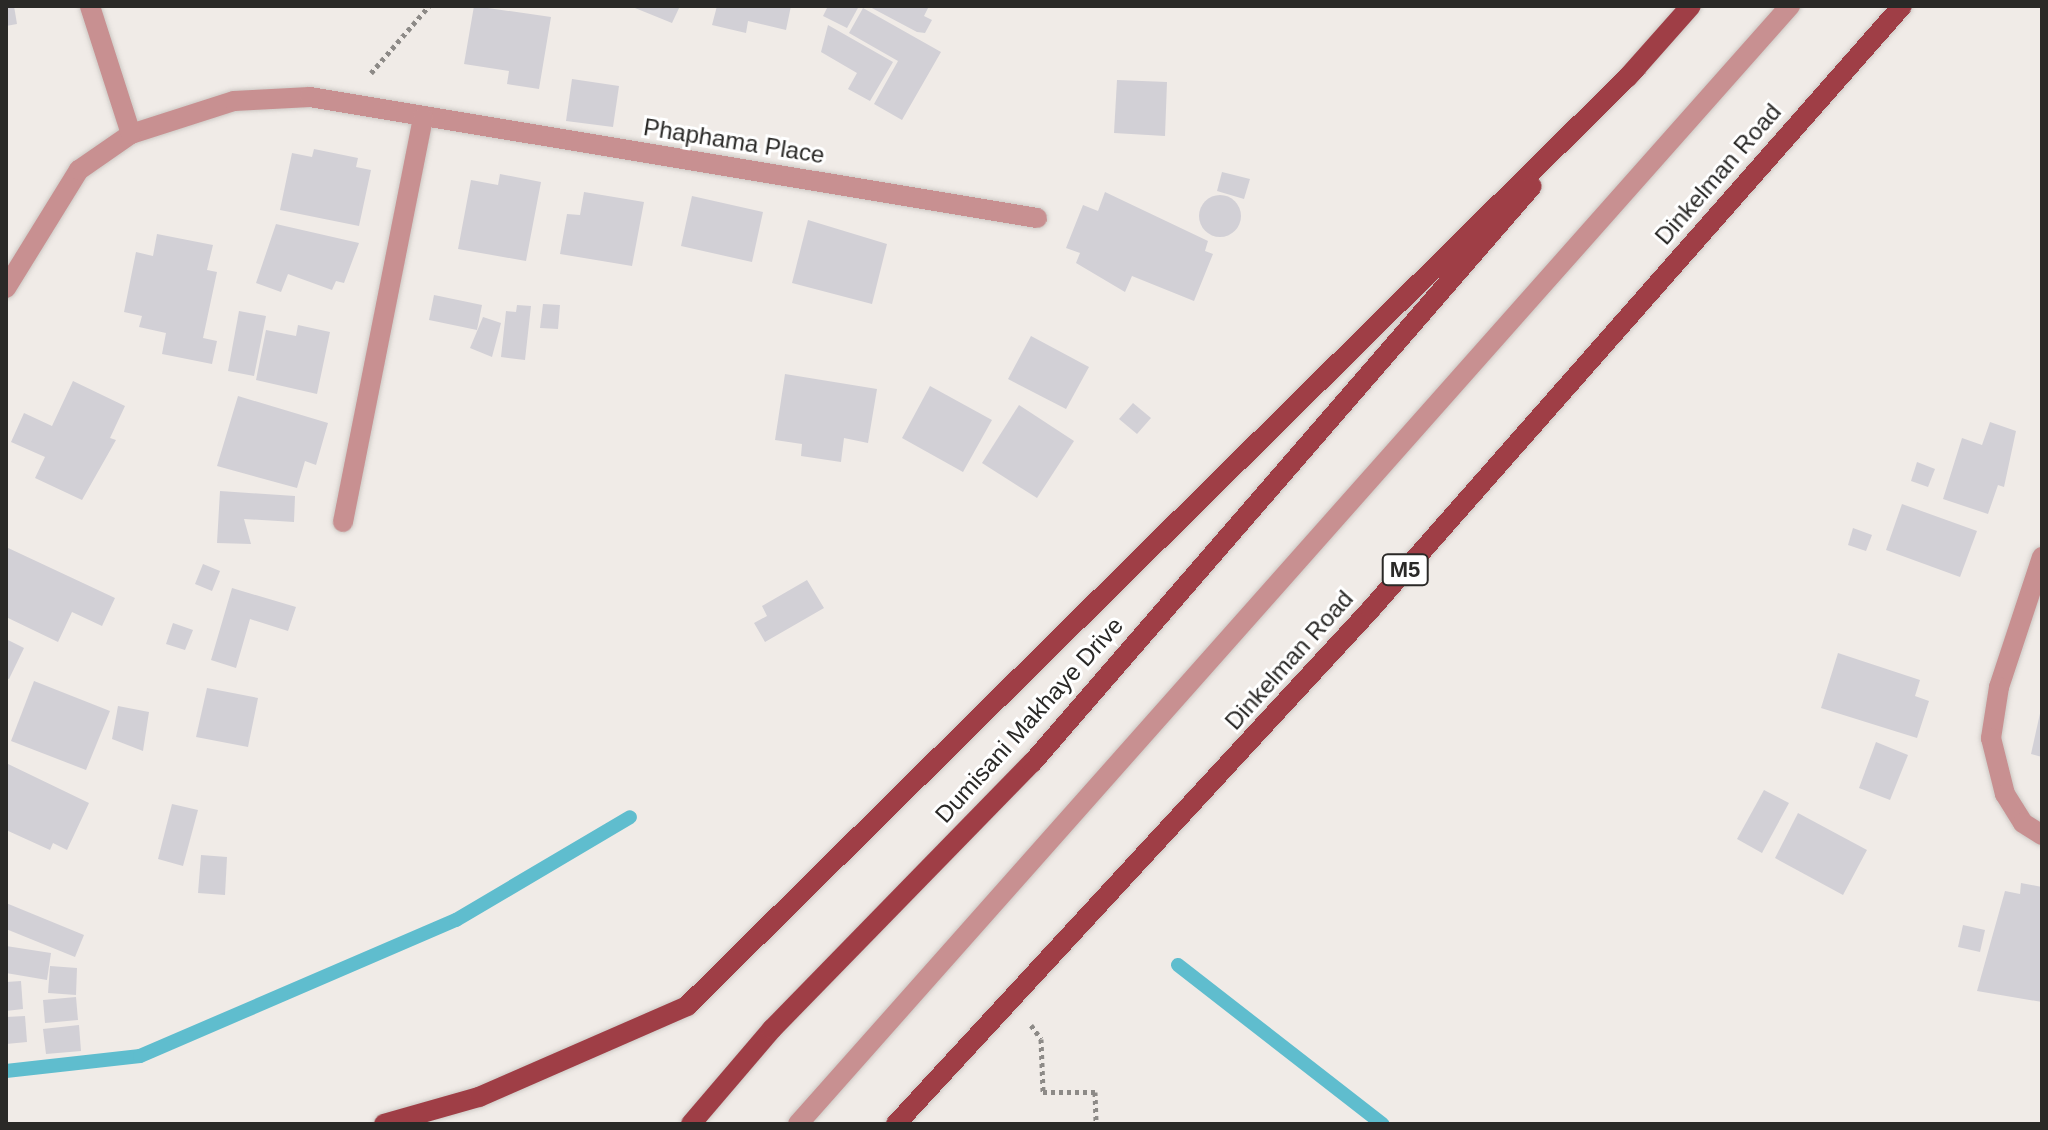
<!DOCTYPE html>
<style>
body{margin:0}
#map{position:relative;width:2048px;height:1130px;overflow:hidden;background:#f0ebe7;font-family:Arial,sans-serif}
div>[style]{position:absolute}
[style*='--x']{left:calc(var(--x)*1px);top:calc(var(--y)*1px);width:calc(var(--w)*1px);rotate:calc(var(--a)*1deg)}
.stream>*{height:14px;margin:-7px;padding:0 7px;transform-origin:7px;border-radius:7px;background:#5fbdce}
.building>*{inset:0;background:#d2d0d6}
.round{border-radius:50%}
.path>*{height:5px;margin-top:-2.5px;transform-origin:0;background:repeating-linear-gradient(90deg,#8d8a87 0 4px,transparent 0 8px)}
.roads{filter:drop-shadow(0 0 2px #ccc8c4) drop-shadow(0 0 2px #ccc8c4)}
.service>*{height:20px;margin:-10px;padding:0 10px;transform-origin:10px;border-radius:10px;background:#c89091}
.minor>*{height:20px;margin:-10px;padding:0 10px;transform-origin:10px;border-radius:10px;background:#c89091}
.primary>*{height:20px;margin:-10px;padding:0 10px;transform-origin:10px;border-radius:10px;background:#9f3e46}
span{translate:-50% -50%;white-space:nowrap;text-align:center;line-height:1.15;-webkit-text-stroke:6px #fff;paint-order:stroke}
.shield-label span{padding:2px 6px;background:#fff;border:2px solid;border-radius:6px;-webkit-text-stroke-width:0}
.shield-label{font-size:22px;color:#2a2927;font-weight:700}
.street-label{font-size:24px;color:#2a2927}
.frame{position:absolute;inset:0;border:8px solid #2a2927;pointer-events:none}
</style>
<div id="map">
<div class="stream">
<div style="--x:1178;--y:965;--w:259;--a:37.9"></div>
<div style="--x:6;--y:1071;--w:135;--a:-6.4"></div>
<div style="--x:140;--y:1056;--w:344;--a:-23.3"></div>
<div style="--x:456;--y:920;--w:202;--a:-30.6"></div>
</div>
<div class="building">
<div style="clip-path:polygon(6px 6px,14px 6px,17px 24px,6px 26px)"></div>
<div style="clip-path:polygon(474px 6px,551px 17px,539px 89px,507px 84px,509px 71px,464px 64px)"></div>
<div style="clip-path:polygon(630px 6px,680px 6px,672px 23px)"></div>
<div style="clip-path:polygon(717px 6px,791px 6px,786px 30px,748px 21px,746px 33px,712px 25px)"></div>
<div style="clip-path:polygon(828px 6px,859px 6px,847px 28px,823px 16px)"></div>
<div style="clip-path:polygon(868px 6px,929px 6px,924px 16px,932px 20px,925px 33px,917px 32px)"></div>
<div style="clip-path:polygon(863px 8px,941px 52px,902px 120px,874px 104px,898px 61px,849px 33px)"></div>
<div style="clip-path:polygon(828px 25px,893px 62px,870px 101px,848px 89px,857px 73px,821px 52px)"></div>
<div style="clip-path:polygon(572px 79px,619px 86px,613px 127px,566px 121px)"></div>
<div style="clip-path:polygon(1117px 80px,1167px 82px,1165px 136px,1114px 133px)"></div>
<div style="clip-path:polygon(314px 149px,358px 158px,356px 167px,371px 170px,359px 226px,280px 210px,292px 153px,312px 157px)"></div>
<div style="clip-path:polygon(1222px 172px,1250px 179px,1244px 199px,1217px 191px)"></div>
<div style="clip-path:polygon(500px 174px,541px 182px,526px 261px,458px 249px,471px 180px,498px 185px)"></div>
<div style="clip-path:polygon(584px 192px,644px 202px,632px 266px,560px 254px,567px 214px,580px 215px)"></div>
<div style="clip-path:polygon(1105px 192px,1208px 241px,1205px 251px,1213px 254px,1194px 301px,1132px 276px,1125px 292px,1076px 263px,1080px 253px,1066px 248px,1083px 205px,1098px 211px)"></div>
<div class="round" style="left:1199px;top:195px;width:42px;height:42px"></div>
<div style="clip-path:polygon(692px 196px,763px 212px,752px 262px,681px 246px)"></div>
<div style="clip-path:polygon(808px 220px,887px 244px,872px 304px,792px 283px)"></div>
<div style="clip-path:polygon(276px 224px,359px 243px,344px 283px,336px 281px,332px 290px,288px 274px,281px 292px,256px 283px)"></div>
<div style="clip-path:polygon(157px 234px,213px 245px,207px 270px,217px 272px,203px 338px,217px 341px,212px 364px,162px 354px,166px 333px,139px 327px,142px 316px,124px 312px,136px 252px,153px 256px)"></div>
<div style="clip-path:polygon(434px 295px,482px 305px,477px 330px,429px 320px)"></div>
<div style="clip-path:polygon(543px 304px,560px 305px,558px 329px,540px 328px)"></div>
<div style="clip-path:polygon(517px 305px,531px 306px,525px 360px,501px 357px,506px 311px,516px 312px)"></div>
<div style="clip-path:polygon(239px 311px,266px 316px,254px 376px,228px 371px)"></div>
<div style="clip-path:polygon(483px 317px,501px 323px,492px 357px,470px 348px)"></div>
<div style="clip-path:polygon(298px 325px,330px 332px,317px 394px,256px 380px,266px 330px,296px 336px)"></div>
<div style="clip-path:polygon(1031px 336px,1089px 367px,1066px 409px,1008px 379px)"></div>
<div style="clip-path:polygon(785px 374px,877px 389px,868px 443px,844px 438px,841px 462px,801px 456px,802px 444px,775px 440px)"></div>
<div style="clip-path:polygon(73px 381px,125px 406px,110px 438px,116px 440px,82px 500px,35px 478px,45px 457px,11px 442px,24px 413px,52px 426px)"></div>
<div style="clip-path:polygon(930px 386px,992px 420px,963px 472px,902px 438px)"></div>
<div style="clip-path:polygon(238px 396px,328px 423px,316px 465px,305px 461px,297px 488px,217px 466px)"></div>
<div style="clip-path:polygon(1133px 403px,1151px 418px,1137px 434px,1119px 419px)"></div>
<div style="clip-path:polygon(1019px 405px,1074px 441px,1037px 498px,982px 463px)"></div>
<div style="clip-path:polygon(1990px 422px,2016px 431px,2004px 487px,1998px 485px,1988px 514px,1943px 499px,1962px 438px,1982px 445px)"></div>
<div style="clip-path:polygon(1917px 462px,1935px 469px,1928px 487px,1911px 481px)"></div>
<div style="clip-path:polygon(220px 491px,295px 496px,294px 522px,244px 519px,251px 544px,217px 543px)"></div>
<div style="clip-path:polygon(1902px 504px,1977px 531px,1960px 577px,1886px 550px)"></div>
<div style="clip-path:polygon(1853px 528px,1872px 535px,1866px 551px,1848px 545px)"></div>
<div style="clip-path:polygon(6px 547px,115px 598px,102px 626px,72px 612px,58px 642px,6px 617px)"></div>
<div style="clip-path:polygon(203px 564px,220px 571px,212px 591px,195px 584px)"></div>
<div style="clip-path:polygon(807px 580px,824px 608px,765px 642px,754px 623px,767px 616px,762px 606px)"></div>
<div style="clip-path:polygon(232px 588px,296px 607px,288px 631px,250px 619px,236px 668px,211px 660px)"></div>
<div style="clip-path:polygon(173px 623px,193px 630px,185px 650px,166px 644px)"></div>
<div style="clip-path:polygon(6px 639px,24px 648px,9px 679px,6px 678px)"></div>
<div style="clip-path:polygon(1838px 653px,1920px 680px,1915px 696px,1929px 701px,1917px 738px,1821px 708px)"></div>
<div style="clip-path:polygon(34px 681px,110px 711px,86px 770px,11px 741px)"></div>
<div style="clip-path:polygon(207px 688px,258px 698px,248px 747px,196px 737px)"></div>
<div style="clip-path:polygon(118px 706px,149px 712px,143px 751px,112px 739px)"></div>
<div style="clip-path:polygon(2041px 709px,2042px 710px,2042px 757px,2031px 754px)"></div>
<div style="clip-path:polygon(1876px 742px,1908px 755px,1890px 800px,1859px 788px)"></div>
<div style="clip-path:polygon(6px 763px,89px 803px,67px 850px,53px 843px,50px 850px,6px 830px)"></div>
<div style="clip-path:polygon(1764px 790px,1789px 803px,1762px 853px,1737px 839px)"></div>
<div style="clip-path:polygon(172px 804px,198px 810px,183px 866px,158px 859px)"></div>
<div style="clip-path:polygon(1798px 813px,1867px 850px,1843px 895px,1775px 858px)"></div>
<div style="clip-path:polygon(201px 855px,227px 857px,225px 895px,198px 893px)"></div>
<div style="clip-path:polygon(2021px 883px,2042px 887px,2042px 1002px,1977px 991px,2005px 891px,2020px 894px)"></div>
<div style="clip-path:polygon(6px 903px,84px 935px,75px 957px,6px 929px)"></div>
<div style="clip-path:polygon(1963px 925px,1985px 930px,1980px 952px,1958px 947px)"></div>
<div style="clip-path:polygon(6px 946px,51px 953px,47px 980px,6px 973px)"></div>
<div style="clip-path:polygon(50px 966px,77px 968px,76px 995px,48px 993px)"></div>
<div style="clip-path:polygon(21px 981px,23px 1009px,6px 1011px,6px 982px)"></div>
<div style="clip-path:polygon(76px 997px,78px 1020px,45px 1023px,43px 1000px)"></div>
<div style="clip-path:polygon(25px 1016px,27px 1042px,6px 1044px,6px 1017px)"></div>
<div style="clip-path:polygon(79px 1025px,81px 1051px,46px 1054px,43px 1029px)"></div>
</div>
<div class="path">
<div style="--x:371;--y:73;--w:89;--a:-49.1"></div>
<div style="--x:1031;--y:1025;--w:17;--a:54"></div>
<div style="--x:1041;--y:1039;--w:53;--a:87.8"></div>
<div style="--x:1043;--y:1092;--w:52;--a:0"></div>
<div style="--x:1095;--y:1092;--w:32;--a:88"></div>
</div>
<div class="roads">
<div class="service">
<div style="--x:798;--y:1124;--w:1495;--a:-48.42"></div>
</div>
<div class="minor">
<div style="--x:131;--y:134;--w:108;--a:-17.8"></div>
<div style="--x:234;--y:101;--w:76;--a:-3"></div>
<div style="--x:310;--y:97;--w:737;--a:9.45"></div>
<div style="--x:6;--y:288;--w:139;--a:-58.3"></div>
<div style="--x:79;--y:170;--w:63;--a:-34.7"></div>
<div style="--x:131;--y:134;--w:134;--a:-107.8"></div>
<div style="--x:343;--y:522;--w:412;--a:-78.8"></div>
<div style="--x:2042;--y:557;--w:137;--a:108.3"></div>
<div style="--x:1999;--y:687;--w:52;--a:98.9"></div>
<div style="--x:1991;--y:738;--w:58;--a:76"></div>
<div style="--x:2005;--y:794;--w:34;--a:58"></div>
<div style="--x:2023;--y:823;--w:22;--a:32"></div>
</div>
<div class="primary">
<div style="--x:1627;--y:78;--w:96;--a:-48.4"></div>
<div style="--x:384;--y:1124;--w:99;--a:-15.9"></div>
<div style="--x:479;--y:1097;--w:227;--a:-23.6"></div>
<div style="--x:687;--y:1006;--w:1334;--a:-44.64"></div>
<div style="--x:691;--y:1124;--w:125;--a:-49.5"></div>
<div style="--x:772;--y:1029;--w:372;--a:-45.7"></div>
<div style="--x:1032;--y:763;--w:763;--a:-49.09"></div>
<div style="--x:896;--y:1124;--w:701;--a:-47.31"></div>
<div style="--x:1371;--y:609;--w:803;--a:-48.63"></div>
</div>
</div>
<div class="shield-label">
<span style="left:1405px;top:570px">M5</span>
</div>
<div class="street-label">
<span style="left:734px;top:141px;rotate:9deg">Phaphama Place</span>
<span style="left:1718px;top:174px;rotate:-49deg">Dinkelman Road</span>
<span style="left:1289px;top:660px;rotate:-48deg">Dinkelman Road</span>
<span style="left:1029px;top:720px;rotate:-48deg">Dumisani Makhaye Drive</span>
</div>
<div class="frame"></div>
</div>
